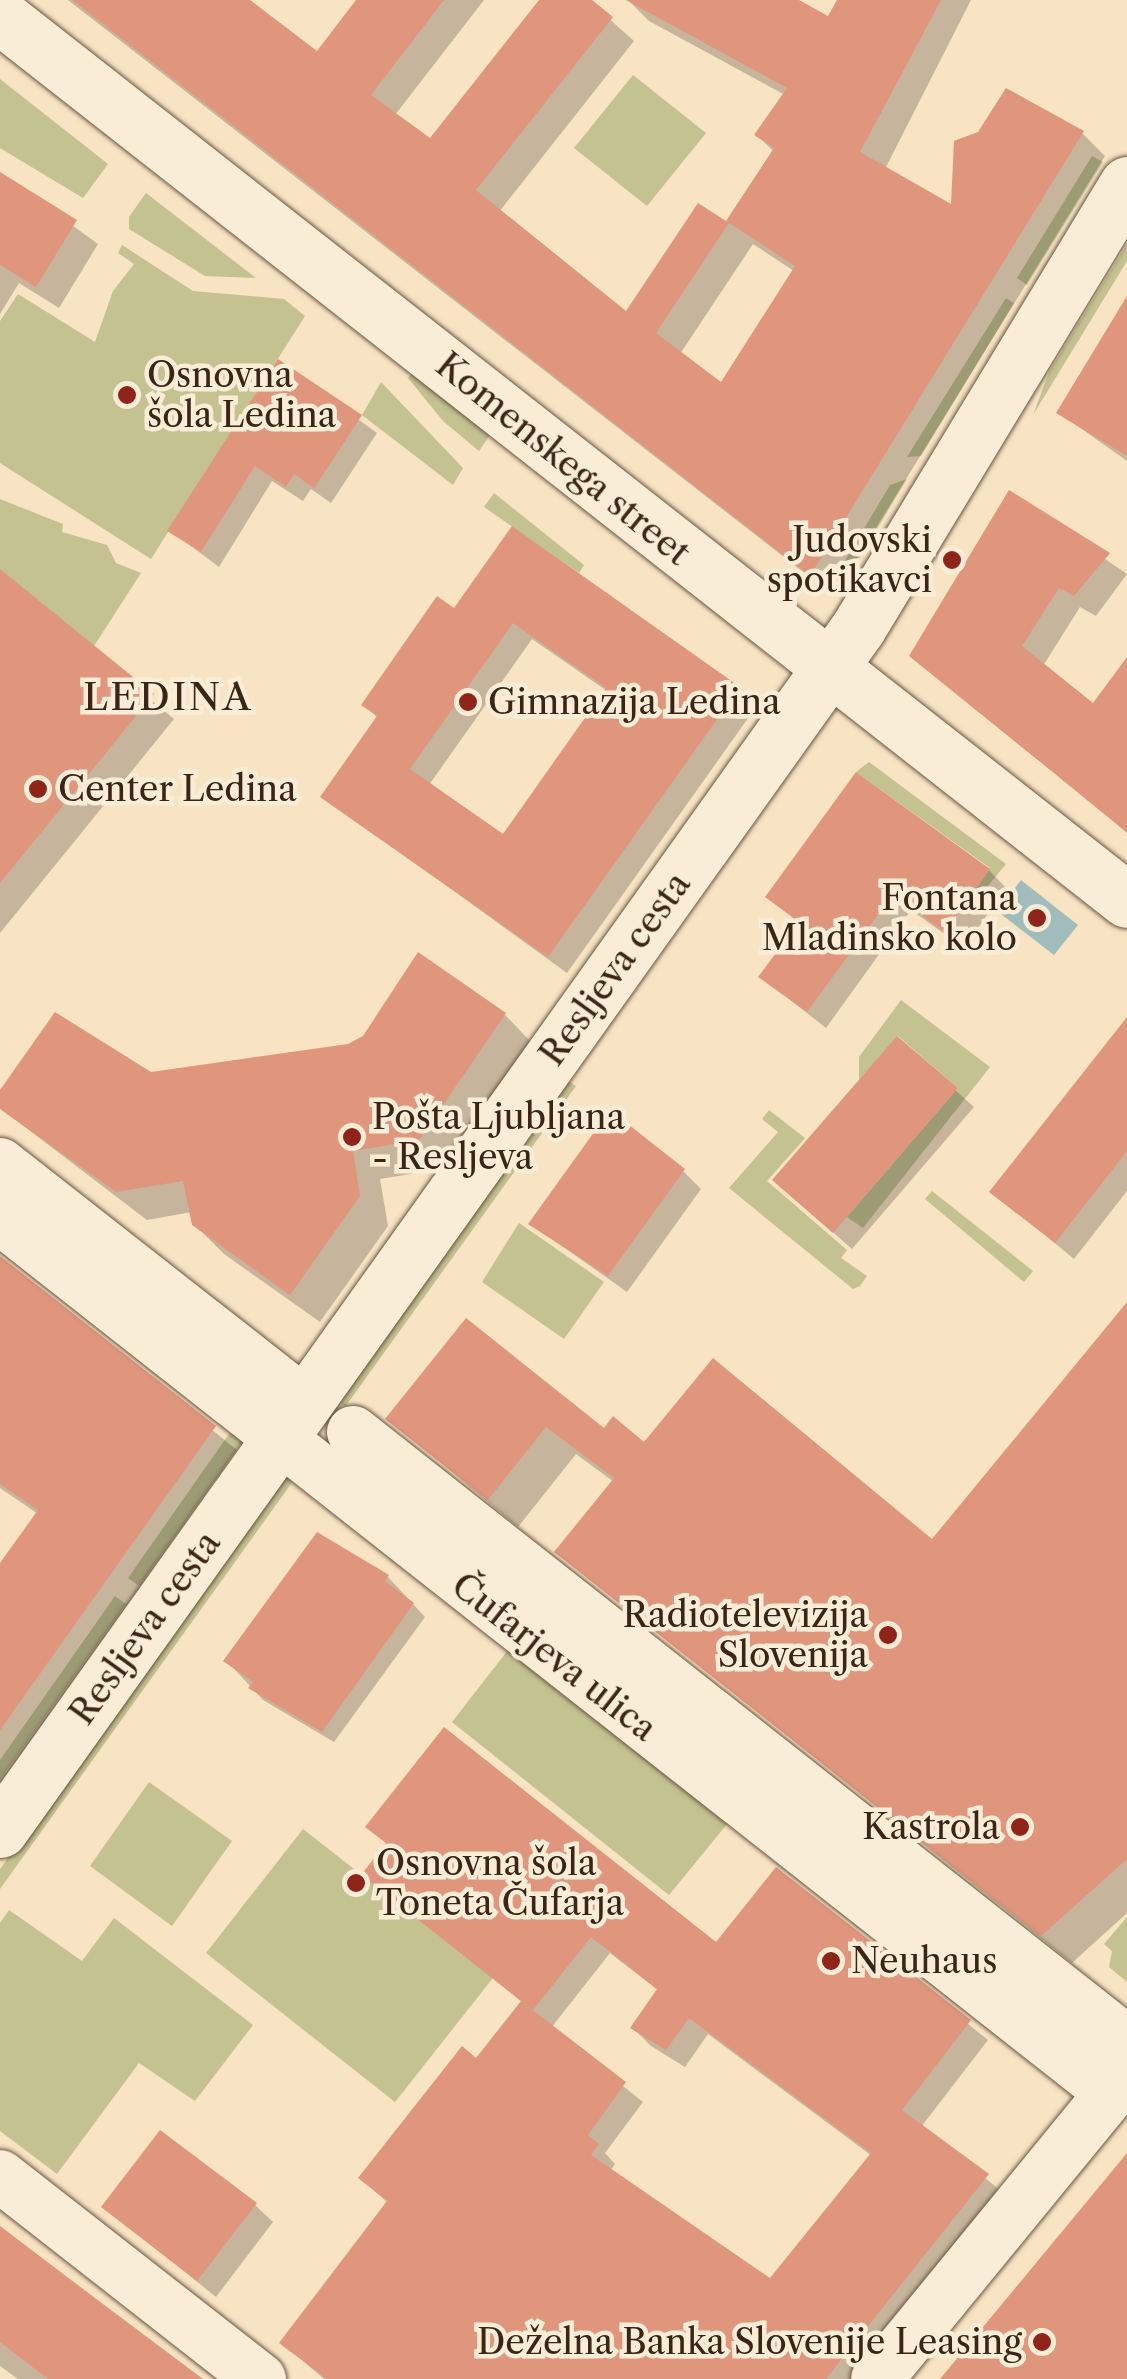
<!DOCTYPE html>
<meta charset="utf-8">
<style>
body{margin:0}
#map{position:relative;width:1127px;height:2379px;overflow:hidden;background:#f8e3c3;font-family:"Libre Caslon Text",serif}
div>[style]{position:absolute}
[style*='--x']{left:calc(var(--x)*1px);top:calc(var(--y)*1px);width:calc(var(--w)*1px);rotate:calc(var(--a)*1deg)}
.green>*{inset:0;background:#c3c290}
.water>*{inset:0;background:#a0bcbc}
.shadow>*{inset:0;background:#0003}
.building>*{inset:0;background:#e0957d}
.roads{filter:drop-shadow(0 0 2px #6a5440) drop-shadow(0 0 2px #6a5440)}
.street>*{height:52px;margin:-26px;padding:0 26px;transform-origin:26px;border-radius:26px;background:#faedd8}
.secondary>*{height:55px;margin:-27.5px;padding:0 27.5px;transform-origin:27.5px;border-radius:27.5px;background:#faedd8}
.dots>*{width:28px;height:28px;translate:-50% -50%;box-sizing:border-box;border:5px solid #faedd8;border-radius:50%}
span{translate:-50% -50%;white-space:nowrap;text-align:center;line-height:1.15;-webkit-text-stroke:9px #faedd8;paint-order:stroke}
.poi-label{font-size:35px;color:#3b2514}
.left{translate:0 -50%;text-align:left}
.right{translate:-100% -50%;text-align:right}
.street-label{font-size:35px;color:#3b2514}
.neighbourhood-label{font-size:38px;color:#3b2514;letter-spacing:2.5px}
</style>
<div id="map">
<div class="green">
<div style="clip-path:polygon(633px 75px,706px 133px,647px 206px,574px 148px)"></div>
<div style="clip-path:polygon(0 79px,108px 164px,83px 198px,0 148px)"></div>
<div style="clip-path:polygon(1092px 156px,1103px 162px,1027px 285px,1017px 278px)"></div>
<div style="clip-path:polygon(146px 193px,256px 278px,205px 276px,129px 229px,129px 217px)"></div>
<div style="clip-path:polygon(1127px 244px,1127px 261px,1033px 415px,1049px 372px)"></div>
<div style="clip-path:polygon(122px 245px,193px 291px,284px 299px,305px 316px,151px 559px,0 463px,0 321px,18px 294px,95px 342px,113px 291px,134px 264px,118px 253px)"></div>
<div style="clip-path:polygon(1006px 298px,1014px 303px,921px 456px,907px 457px)"></div>
<div style="clip-path:polygon(412px 373px,490px 435px,479px 451px,443px 421px,408px 378px)"></div>
<div style="clip-path:polygon(381px 382px,463px 468px,453px 485px,362px 415px)"></div>
<div style="clip-path:polygon(907px 479px,850px 574px,841px 567px,890px 485px)"></div>
<div style="clip-path:polygon(494px 493px,584px 565px,579px 573px,484px 507px)"></div>
<div style="clip-path:polygon(0 499px,63px 524px,62px 532px,107px 545px,116px 563px,141px 573px,94px 646px,0 571px)"></div>
<div style="clip-path:polygon(869px 762px,1006px 864px,978px 898px,972px 895px,990px 868px,856px 772px)"></div>
<div style="clip-path:polygon(901px 1000px,990px 1067px,863px 1228px,847px 1217px,958px 1088px,898px 1036px,859px 1080px,859px 1057px)"></div>
<div style="clip-path:polygon(567px 1080px,576px 1086px,345px 1407px,336px 1401px)"></div>
<div style="clip-path:polygon(769px 1110px,805px 1138px,767px 1181px,847px 1250px,841px 1258px,867px 1276px,860px 1286px,853px 1289px,729px 1188px,778px 1132px,762px 1119px)"></div>
<div style="clip-path:polygon(932px 1191px,1033px 1271px,1024px 1282px,925px 1199px)"></div>
<div style="clip-path:polygon(519px 1223px,604px 1282px,564px 1339px,482px 1282px)"></div>
<div style="clip-path:polygon(239px 1432px,247px 1435px,139px 1586px,128px 1578px,229px 1434px)"></div>
<div style="clip-path:polygon(286px 1471px,296px 1477px,0 1889px,0 1869px)"></div>
<div style="clip-path:polygon(115px 1596px,126px 1604px,0 1779px,0 1760px)"></div>
<div style="clip-path:polygon(512px 1645px,732px 1818px,669px 1895px,452px 1722px)"></div>
<div style="clip-path:polygon(149px 1782px,232px 1841px,172px 1926px,90px 1866px)"></div>
<div style="clip-path:polygon(303px 1829px,493px 1978px,395px 2102px,206px 1953px)"></div>
<div style="clip-path:polygon(9px 1910px,82px 1961px,114px 1918px,253px 2025px,195px 2101px,139px 2063px,57px 2174px,0 2131px,0 1923px)"></div>
<div style="clip-path:polygon(1127px 1917px,1127px 1982px,1109px 1967px,1112px 1951px,1104px 1944px)"></div>
</div>
<div class="water">
<div style="clip-path:polygon(1021px 880px,1078px 925px,1054px 955px,997px 911px)"></div>
</div>
<div class="shadow">
<div style="clip-path:polygon(evenodd,68px 0,246px 0,317px 54px,359px 0,484px 0,395px 115px,430px 141px,542px 0,588px 0,634px 41px,499px 212px,627px 315px,726px 225px,774px 152px,757px 135px,785px 95px,649px 21px,628px 0,794px 0,829px 20px,839px 0,971px 0,885px 169px,953px 208px,1082px 133px,1105px 156px,834px 596px,68px 0,753px 244px,794px 271px,722px 386px,680px 354px,753px 244px)"></div>
<div style="clip-path:polygon(0 173px,98px 244px,59px 308px,19px 283px,0 314px)"></div>
<div style="clip-path:polygon(1127px 300px,1127px 461px,1059px 413px)"></div>
<div style="clip-path:polygon(279px 362px,377px 433px,331px 503px,311px 489px,303px 501px,272px 481px,219px 567px,171px 531px)"></div>
<div style="clip-path:polygon(1010px 494px,1127px 574px,1096px 616px,1080px 607px,1043px 666px,1093px 707px,1127px 661px,1127px 833px,912px 656px)"></div>
<div style="clip-path:polygon(evenodd,512px 529px,756px 707px,567px 973px,323px 796px,379px 719px,364px 704px,454px 611px,512px 529px,532px 639px,607px 691px,504px 837px,429px 785px,532px 639px)"></div>
<div style="clip-path:polygon(0 574px,174px 719px,0 933px)"></div>
<div style="clip-path:polygon(989px 870px,1006px 888px,964px 948px,911px 910px,826px 1028px,761px 977px,800px 924px,769px 897px)"></div>
<div style="clip-path:polygon(505px 1015px,533px 1044px,448px 1168px,380px 1179px,388px 1226px,320px 1322px,224px 1254px,194px 1224px,192px 1212px,147px 1220px,0 1108px,0 1094px,349px 1047px)"></div>
<div style="clip-path:polygon(1127px 1021px,1127px 1191px,1074px 1259px,993px 1192px)"></div>
<div style="clip-path:polygon(898px 1039px,974px 1107px,852px 1249px,793px 1197px)"></div>
<div style="clip-path:polygon(683px 1171px,701px 1189px,627px 1292px,531px 1224px)"></div>
<div style="clip-path:polygon(0 1258px,237px 1450px,0 1784px,0 1568px,38px 1514px,0 1488px)"></div>
<div style="clip-path:polygon(1127px 1306px,1127px 1913px,1072px 1963px,557px 1552px,614px 1482px,576px 1454px,518px 1527px,388px 1419px,466px 1321px,605px 1432px,932px 1543px)"></div>
<div style="clip-path:polygon(318px 1536px,388px 1577px,425px 1617px,334px 1742px,263px 1700px,227px 1661px)"></div>
<div style="clip-path:polygon(evenodd,369px 1827px,717px 1945px,776px 1870px,988px 2040px,921px 2127px,1005px 2194px,858px 2379px,324px 2379px,282px 2343px,388px 2203px,361px 2178px,477px 2061px,523px 2003px,365px 1875px,388px 1845px,369px 1827px,610px 1953px,659px 1991px,633px 2028px,651px 2046px,685px 2067px,708px 2034px,872px 2156px,771px 2282px,610px 2171px,615px 2164px,605px 2153px,643px 2102px,551px 2028px,610px 1953px)"></div>
<div style="clip-path:polygon(255px 2205px,273px 2222px,216px 2297px,104px 2207px)"></div>
<div style="clip-path:polygon(0 2228px,199px 2379px,18px 2379px,0 2366px)"></div>
</div>
<div class="building">
<div style="clip-path:polygon(evenodd,72px 0,250px 0,317px 51px,356px 0,444px 0,371px 95px,430px 138px,539px 0,592px 0,613px 17px,476px 190px,626px 311px,698px 203px,726px 221px,774px 148px,754px 135px,787px 88px,626px 0,799px 0,828px 16px,837px 0,941px 0,860px 152px,951px 204px,954px 141px,978px 132px,1006px 88px,1084px 131px,810px 576px,72px 0,729px 223px,795px 266px,721px 382px,656px 333px,729px 223px)"></div>
<div style="clip-path:polygon(0 172px,77px 220px,36px 287px,0 265px)"></div>
<div style="clip-path:polygon(1127px 296px,1127px 456px,1056px 413px)"></div>
<div style="clip-path:polygon(278px 359px,362px 415px,314px 488px,294px 474px,286px 487px,255px 466px,201px 552px,167px 531px)"></div>
<div style="clip-path:polygon(1009px 490px,1110px 553px,1074px 596px,1059px 588px,1022px 646px,1093px 703px,1127px 657px,1127px 832px,909px 656px)"></div>
<div style="clip-path:polygon(evenodd,512px 526px,740px 687px,548px 957px,320px 797px,377px 716px,361px 705px,437px 596px,454px 608px,512px 526px,513px 623px,606px 688px,503px 834px,410px 769px,513px 623px)"></div>
<div style="clip-path:polygon(0 569px,154px 694px,0 883px)"></div>
<div style="clip-path:polygon(856px 772px,990px 869px,945px 932px,893px 894px,807px 1012px,758px 977px,799px 922px,765px 897px)"></div>
<div style="clip-path:polygon(418px 952px,506px 1013px,419px 1140px,353px 1151px,360px 1196px,290px 1295px,192px 1225px,183px 1181px,116px 1192px,0 1109px,0 1090px,55px 1012px,151px 1072px,348px 1044px,363px 1036px)"></div>
<div style="clip-path:polygon(1127px 1017px,1127px 1151px,1055px 1243px,989px 1192px)"></div>
<div style="clip-path:polygon(897px 1036px,958px 1088px,833px 1233px,772px 1180px)"></div>
<div style="clip-path:polygon(610px 1110px,685px 1169px,608px 1276px,528px 1224px)"></div>
<div style="clip-path:polygon(0 1256px,216px 1426px,0 1730px,0 1563px,38px 1510px,0 1484px)"></div>
<div style="clip-path:polygon(1127px 1302px,1127px 1859px,1041px 1936px,554px 1552px,614px 1478px,546px 1427px,488px 1500px,385px 1419px,466px 1318px,604px 1428px,613px 1416px,644px 1442px,713px 1358px,932px 1539px)"></div>
<div style="clip-path:polygon(317px 1532px,389px 1575px,385px 1581px,414px 1603px,322px 1732px,248px 1688px,253px 1682px,223px 1661px)"></div>
<div style="clip-path:polygon(444px 1727px,716px 1942px,776px 1867px,971px 2020px,902px 2110px,989px 2174px,826px 2379px,327px 2379px,279px 2343px,387px 2201px,358px 2178px,462px 2046px,476px 2058px,521px 2001px,626px 2082px,588px 2135px,599px 2144px,591px 2155px,770px 2278px,871px 2153px,689px 2018px,666px 2050px,630px 2028px,657px 1989px,591px 1937px,533px 2010px,361px 1875px,386px 1843px,365px 1827px)"></div>
<div style="clip-path:polygon(160px 2130px,257px 2203px,197px 2281px,101px 2207px)"></div>
<div style="clip-path:polygon(1127px 2153px,1127px 2379px,940px 2379px)"></div>
<div style="clip-path:polygon(0 2226px,87px 2292px,203px 2379px,48px 2379px,0 2342px)"></div>
</div>
<div class="roads">
<div class="street">
<div style="--x:0;--y:1164;--w:389;--a:38.1"></div>
<div style="--x:0;--y:1218;--w:1415;--a:38.2"></div>
<div style="--x:353;--y:1432;--w:985;--a:38.24"></div>
<div style="--x:0;--y:2176;--w:330;--a:38"></div>
<div style="--x:877;--y:2379;--w:394;--a:-50.7"></div>
</div>
<div class="secondary">
<div style="--x:0;--y:16;--w:1432;--a:38.11"></div>
<div style="--x:0;--y:1830;--w:1477;--a:-54.48"></div>
<div style="--x:858;--y:628;--w:519;--a:-58.79"></div>
</div>
</div>
<div class="dots">
<div style="left:127px;top:395px;background:#8f2418"></div>
<div style="left:952px;top:560px;background:#8f2418"></div>
<div style="left:468px;top:702px;background:#8f2418"></div>
<div style="left:38px;top:789px;background:#8f2418"></div>
<div style="left:1037px;top:918px;background:#8f2418"></div>
<div style="left:352px;top:1137px;background:#8f2418"></div>
<div style="left:888px;top:1635px;background:#8f2418"></div>
<div style="left:1020px;top:1827px;background:#8f2418"></div>
<div style="left:356px;top:1883px;background:#8f2418"></div>
<div style="left:831px;top:1961px;background:#8f2418"></div>
<div style="left:1042px;top:2342px;background:#8f2418"></div>
</div>
<div class="poi-label">
<span class="left" style="left:147px;top:395px">Osnovna<br>šola Ledina</span>
<span class="right" style="left:932px;top:560px">Judovski<br>spotikavci</span>
<span class="left" style="left:488px;top:702px">Gimnazija Ledina</span>
<span class="left" style="left:58px;top:789px">Center Ledina</span>
<span class="right" style="left:1017px;top:918px">Fontana<br>Mladinsko kolo</span>
<span class="left" style="left:372px;top:1137px">Pošta Ljubljana<br>- Resljeva</span>
<span class="right" style="left:868px;top:1635px">Radiotelevizija<br>Slovenija</span>
<span class="right" style="left:1000px;top:1827px">Kastrola</span>
<span class="left" style="left:376px;top:1883px">Osnovna šola<br>Toneta Čufarja</span>
<span class="left" style="left:851px;top:1961px">Neuhaus</span>
<span class="right" style="left:1022px;top:2342px">Deželna Banka Slovenije Leasing</span>
</div>
<div class="street-label">
<span style="left:563px;top:459px;rotate:39deg">Komenskega street</span>
<span style="left:615px;top:969px;rotate:-54deg">Resljeva cesta</span>
<span style="left:145px;top:1628px;rotate:-54deg">Resljeva cesta</span>
<span style="left:554px;top:1657px;rotate:38deg">Čufarjeva ulica</span>
</div>
<div class="neighbourhood-label">
<span style="left:168px;top:697px">LEDINA</span>
</div>
</div>
